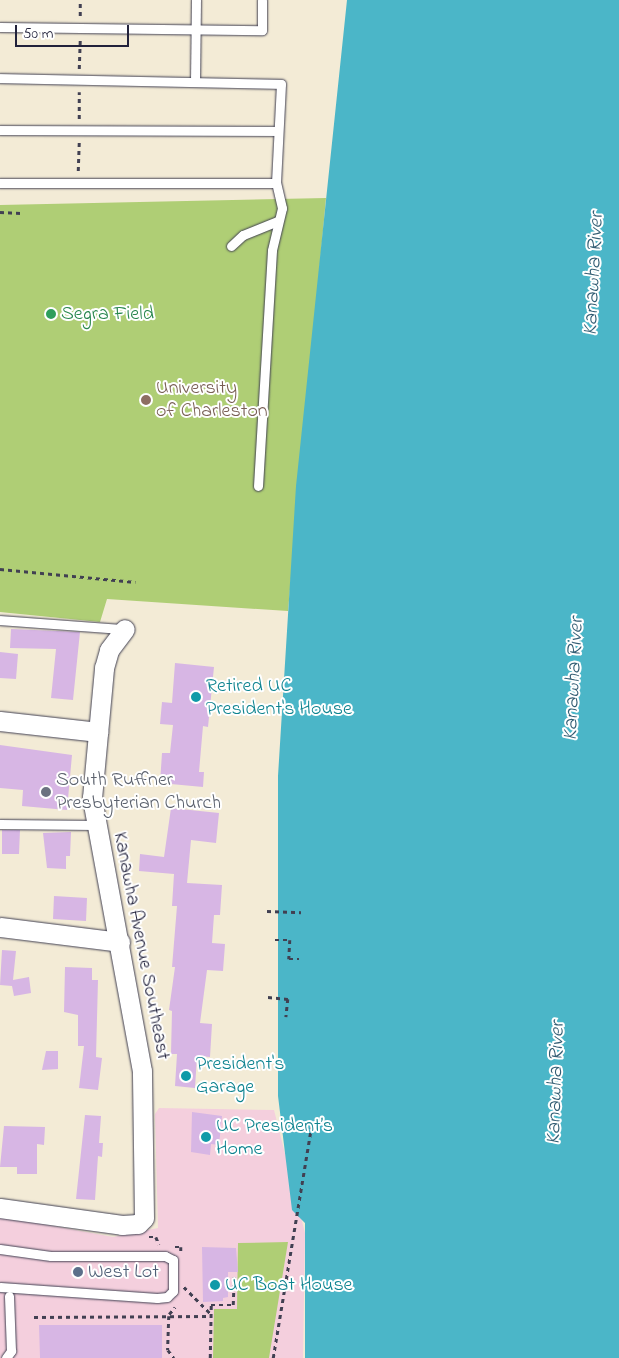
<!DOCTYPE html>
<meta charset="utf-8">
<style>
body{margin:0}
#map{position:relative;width:619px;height:1358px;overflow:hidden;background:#f3ebd6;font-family:"Indie Flower",sans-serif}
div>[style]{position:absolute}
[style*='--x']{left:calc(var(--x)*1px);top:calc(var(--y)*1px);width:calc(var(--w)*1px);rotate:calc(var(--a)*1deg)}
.built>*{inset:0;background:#f4cfdd}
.green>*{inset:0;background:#afce75}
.water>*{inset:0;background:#4bb6c8}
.building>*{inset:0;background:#d7b6e4}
.path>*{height:2.5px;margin-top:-1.25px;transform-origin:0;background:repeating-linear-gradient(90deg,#414052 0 4px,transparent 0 8px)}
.roads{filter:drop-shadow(0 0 1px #414052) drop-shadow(0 0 1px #414052)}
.lane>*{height:9px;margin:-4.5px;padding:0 4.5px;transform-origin:4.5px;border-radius:4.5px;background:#fff}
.street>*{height:19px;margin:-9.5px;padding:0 9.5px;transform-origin:9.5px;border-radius:9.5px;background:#fff}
.dots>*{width:14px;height:14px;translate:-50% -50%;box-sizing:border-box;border:2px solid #fff;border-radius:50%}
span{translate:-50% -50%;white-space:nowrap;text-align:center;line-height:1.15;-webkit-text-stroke:4px #fff;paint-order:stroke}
.leisure-label{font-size:20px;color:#27864d}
.left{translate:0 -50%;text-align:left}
.education-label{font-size:20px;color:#785e54}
.culture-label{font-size:20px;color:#0d838f}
.worship-label{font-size:20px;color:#5b616d}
.street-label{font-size:20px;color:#22223b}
.service-label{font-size:20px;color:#4e5e75}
.water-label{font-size:21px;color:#325d73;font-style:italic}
.scale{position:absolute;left:15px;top:25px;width:114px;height:22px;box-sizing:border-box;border:2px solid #22223b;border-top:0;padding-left:6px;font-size:15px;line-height:18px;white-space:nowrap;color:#22223b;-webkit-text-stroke:4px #fff;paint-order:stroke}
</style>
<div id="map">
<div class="built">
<div style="clip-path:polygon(159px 1108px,274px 1110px,305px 1233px,303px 1358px,0 1358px,0 1216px,113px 1237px,158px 1228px,155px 1114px)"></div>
</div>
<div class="green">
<div style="clip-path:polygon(326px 198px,288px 611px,107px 599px,100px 622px,0 612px,0 205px)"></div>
<div style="clip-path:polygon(288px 1242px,269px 1358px,213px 1358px,214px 1309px,237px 1309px,238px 1243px)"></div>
</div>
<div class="water">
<div style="clip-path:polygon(347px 0,619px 0,619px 1358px,305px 1358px,305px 1223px,292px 1210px,278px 1096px,278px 776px,296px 486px)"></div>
</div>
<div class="building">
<div style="clip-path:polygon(11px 629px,80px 632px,73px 700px,51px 698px,56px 649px,10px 648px)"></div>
<div style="clip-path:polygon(0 652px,18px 654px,16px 679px,0 678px)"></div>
<div style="clip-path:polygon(175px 663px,214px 667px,208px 727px,203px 726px,199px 772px,204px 772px,203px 787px,160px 783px,162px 753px,170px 753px,173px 725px,160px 724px,162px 702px,172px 703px)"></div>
<div style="clip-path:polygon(0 745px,72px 755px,67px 810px,22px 806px,23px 790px,0 788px)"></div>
<div style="clip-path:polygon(171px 808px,219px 813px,216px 843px,191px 840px,187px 883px,222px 885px,220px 915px,214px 915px,212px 943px,225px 944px,223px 971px,207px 970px,200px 1023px,212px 1024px,210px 1057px,197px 1056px,195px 1088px,175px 1086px,177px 1054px,171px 1054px,172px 1011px,169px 1010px,175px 967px,172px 967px,177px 906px,172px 906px,174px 874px,139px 871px,140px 854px,164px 857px)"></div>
<div style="clip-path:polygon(2px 830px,20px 830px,19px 854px,2px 854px)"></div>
<div style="clip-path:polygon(71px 832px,70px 856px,66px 856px,66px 869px,47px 868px,43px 833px)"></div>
<div style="clip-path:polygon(54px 896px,87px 898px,86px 921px,53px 919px)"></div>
<div style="clip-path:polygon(2px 950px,16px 951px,13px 980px,29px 977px,31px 993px,14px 996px,12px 986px,0 985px)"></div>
<div style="clip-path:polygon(65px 967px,92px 968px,92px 980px,98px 980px,96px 1057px,102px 1058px,98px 1090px,79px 1088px,84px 1046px,78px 1046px,78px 1015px,64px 1012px)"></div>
<div style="clip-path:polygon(46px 1051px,58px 1051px,58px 1069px,42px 1070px)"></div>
<div style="clip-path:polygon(192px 1112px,222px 1116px,219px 1145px,211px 1144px,210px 1155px,191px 1152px)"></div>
<div style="clip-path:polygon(85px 1115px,101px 1116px,99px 1143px,103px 1143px,102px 1157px,98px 1156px,95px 1200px,76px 1199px)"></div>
<div style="clip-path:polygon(4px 1126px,45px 1127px,44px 1145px,37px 1144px,37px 1174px,17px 1174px,17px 1167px,0 1167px)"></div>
<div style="clip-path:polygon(202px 1247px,236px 1248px,238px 1272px,228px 1272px,228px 1297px,223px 1298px,223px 1301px,203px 1302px)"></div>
<div style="clip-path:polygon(39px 1325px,162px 1325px,162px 1358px,40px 1358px)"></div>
</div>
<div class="path">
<div style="--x:80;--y:16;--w:16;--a:-90"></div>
<div style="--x:79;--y:69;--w:30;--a:-88"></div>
<div style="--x:79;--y:119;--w:27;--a:-90"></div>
<div style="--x:78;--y:171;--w:29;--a:-88"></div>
<div style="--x:0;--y:212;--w:21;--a:3"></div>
<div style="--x:0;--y:569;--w:136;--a:5.5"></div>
<div style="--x:267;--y:911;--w:34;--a:2"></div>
<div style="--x:275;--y:940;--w:15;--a:0"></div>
<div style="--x:290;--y:940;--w:19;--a:93"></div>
<div style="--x:289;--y:959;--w:10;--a:0"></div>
<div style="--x:268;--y:997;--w:20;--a:6"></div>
<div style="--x:288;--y:999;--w:18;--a:96"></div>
<div style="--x:149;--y:1237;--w:7;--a:0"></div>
<div style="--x:156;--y:1237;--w:8;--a:67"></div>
<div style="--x:175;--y:1247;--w:6;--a:0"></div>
<div style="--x:181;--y:1247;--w:5;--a:90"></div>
<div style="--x:184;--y:1287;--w:38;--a:45"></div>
<div style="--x:169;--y:1314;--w:9;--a:-49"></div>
<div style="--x:169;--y:1316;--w:34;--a:92"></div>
<div style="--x:168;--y:1350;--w:10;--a:53"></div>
<div style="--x:34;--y:1317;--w:177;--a:-0.3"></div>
<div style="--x:210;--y:1358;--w:53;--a:-88.9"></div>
<div style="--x:211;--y:1305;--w:22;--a:0"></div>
<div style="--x:233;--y:1305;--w:31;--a:-88"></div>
<div style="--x:273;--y:1358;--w:239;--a:-80.6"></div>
</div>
<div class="roads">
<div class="lane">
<div style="--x:0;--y:27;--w:262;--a:0.7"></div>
<div style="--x:262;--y:30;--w:30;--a:-90"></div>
<div style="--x:0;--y:78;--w:281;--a:1.2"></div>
<div style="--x:281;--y:84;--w:99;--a:92.9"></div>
<div style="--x:276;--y:183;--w:276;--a:180"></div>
<div style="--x:195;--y:82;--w:82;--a:-89.3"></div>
<div style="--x:0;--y:130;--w:278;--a:0.2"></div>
<div style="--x:231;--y:246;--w:16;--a:-43"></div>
<div style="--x:243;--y:235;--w:38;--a:-22"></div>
<div style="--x:258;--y:486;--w:236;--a:-86.6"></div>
<div style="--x:272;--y:250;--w:43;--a:-76.6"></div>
<div style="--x:282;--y:208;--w:26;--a:-103"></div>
<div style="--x:0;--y:620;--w:124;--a:4.2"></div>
<div style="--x:0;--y:824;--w:95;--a:0.6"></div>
<div style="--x:0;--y:1249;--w:51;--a:7.8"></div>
<div style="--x:51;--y:1256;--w:114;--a:0"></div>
<div style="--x:165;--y:1256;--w:9;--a:27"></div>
<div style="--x:173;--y:1260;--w:31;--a:90"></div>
<div style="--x:173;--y:1291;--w:8;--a:135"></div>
<div style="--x:167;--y:1297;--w:10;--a:174"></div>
<div style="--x:157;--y:1298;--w:157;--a:-176"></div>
<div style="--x:6;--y:1358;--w:9;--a:-54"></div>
<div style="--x:11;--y:1351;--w:55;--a:-92.1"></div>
</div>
<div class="street">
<div style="--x:0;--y:721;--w:99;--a:6.4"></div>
<div style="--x:0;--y:927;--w:121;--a:7.1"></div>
<div style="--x:0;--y:1208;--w:123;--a:7.9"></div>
<div style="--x:122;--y:1225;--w:16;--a:-4"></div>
<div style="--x:138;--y:1224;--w:8;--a:-45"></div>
<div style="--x:144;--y:1218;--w:147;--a:-90.8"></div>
<div style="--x:142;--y:1071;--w:278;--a:-100.4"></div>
<div style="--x:92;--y:798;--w:131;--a:-84.7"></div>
<div style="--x:104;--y:668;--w:19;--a:-74"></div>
<div style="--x:109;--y:650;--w:26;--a:-53"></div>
</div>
</div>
<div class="dots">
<div style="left:51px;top:314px;background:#2e9e5b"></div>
<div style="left:146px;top:400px;background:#8d6e63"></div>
<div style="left:196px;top:697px;background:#0f9aa8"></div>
<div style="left:46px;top:792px;background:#6b7280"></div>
<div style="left:186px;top:1076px;background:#0f9aa8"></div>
<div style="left:206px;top:1137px;background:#0f9aa8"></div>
<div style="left:78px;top:1272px;background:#5c6f8a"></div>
<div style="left:215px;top:1285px;background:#0f9aa8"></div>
</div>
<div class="leisure-label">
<span class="left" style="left:61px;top:314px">Segra Field</span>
</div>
<div class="education-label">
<span class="left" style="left:156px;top:400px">University<br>of Charleston</span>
</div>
<div class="culture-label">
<span class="left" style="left:206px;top:698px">Retired UC<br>President's House</span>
<span class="left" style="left:196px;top:1076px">President's<br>Garage</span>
<span class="left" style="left:216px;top:1138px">UC President’s<br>Home</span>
<span class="left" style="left:225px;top:1285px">UC Boat House</span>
</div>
<div class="worship-label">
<span class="left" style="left:56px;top:792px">South Ruffner<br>Presbyterian Church</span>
</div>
<div class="street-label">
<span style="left:141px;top:946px;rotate:79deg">Kanawha Avenue Southeast</span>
</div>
<div class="service-label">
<span class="left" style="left:88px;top:1272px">West Lot</span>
</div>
<div class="water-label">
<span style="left:594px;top:274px;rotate:-87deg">Kanawha River</span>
<span style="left:574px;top:679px;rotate:-87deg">Kanawha River</span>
<span style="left:556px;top:1083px;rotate:-88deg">Kanawha River</span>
</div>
<div class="scale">50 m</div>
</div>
